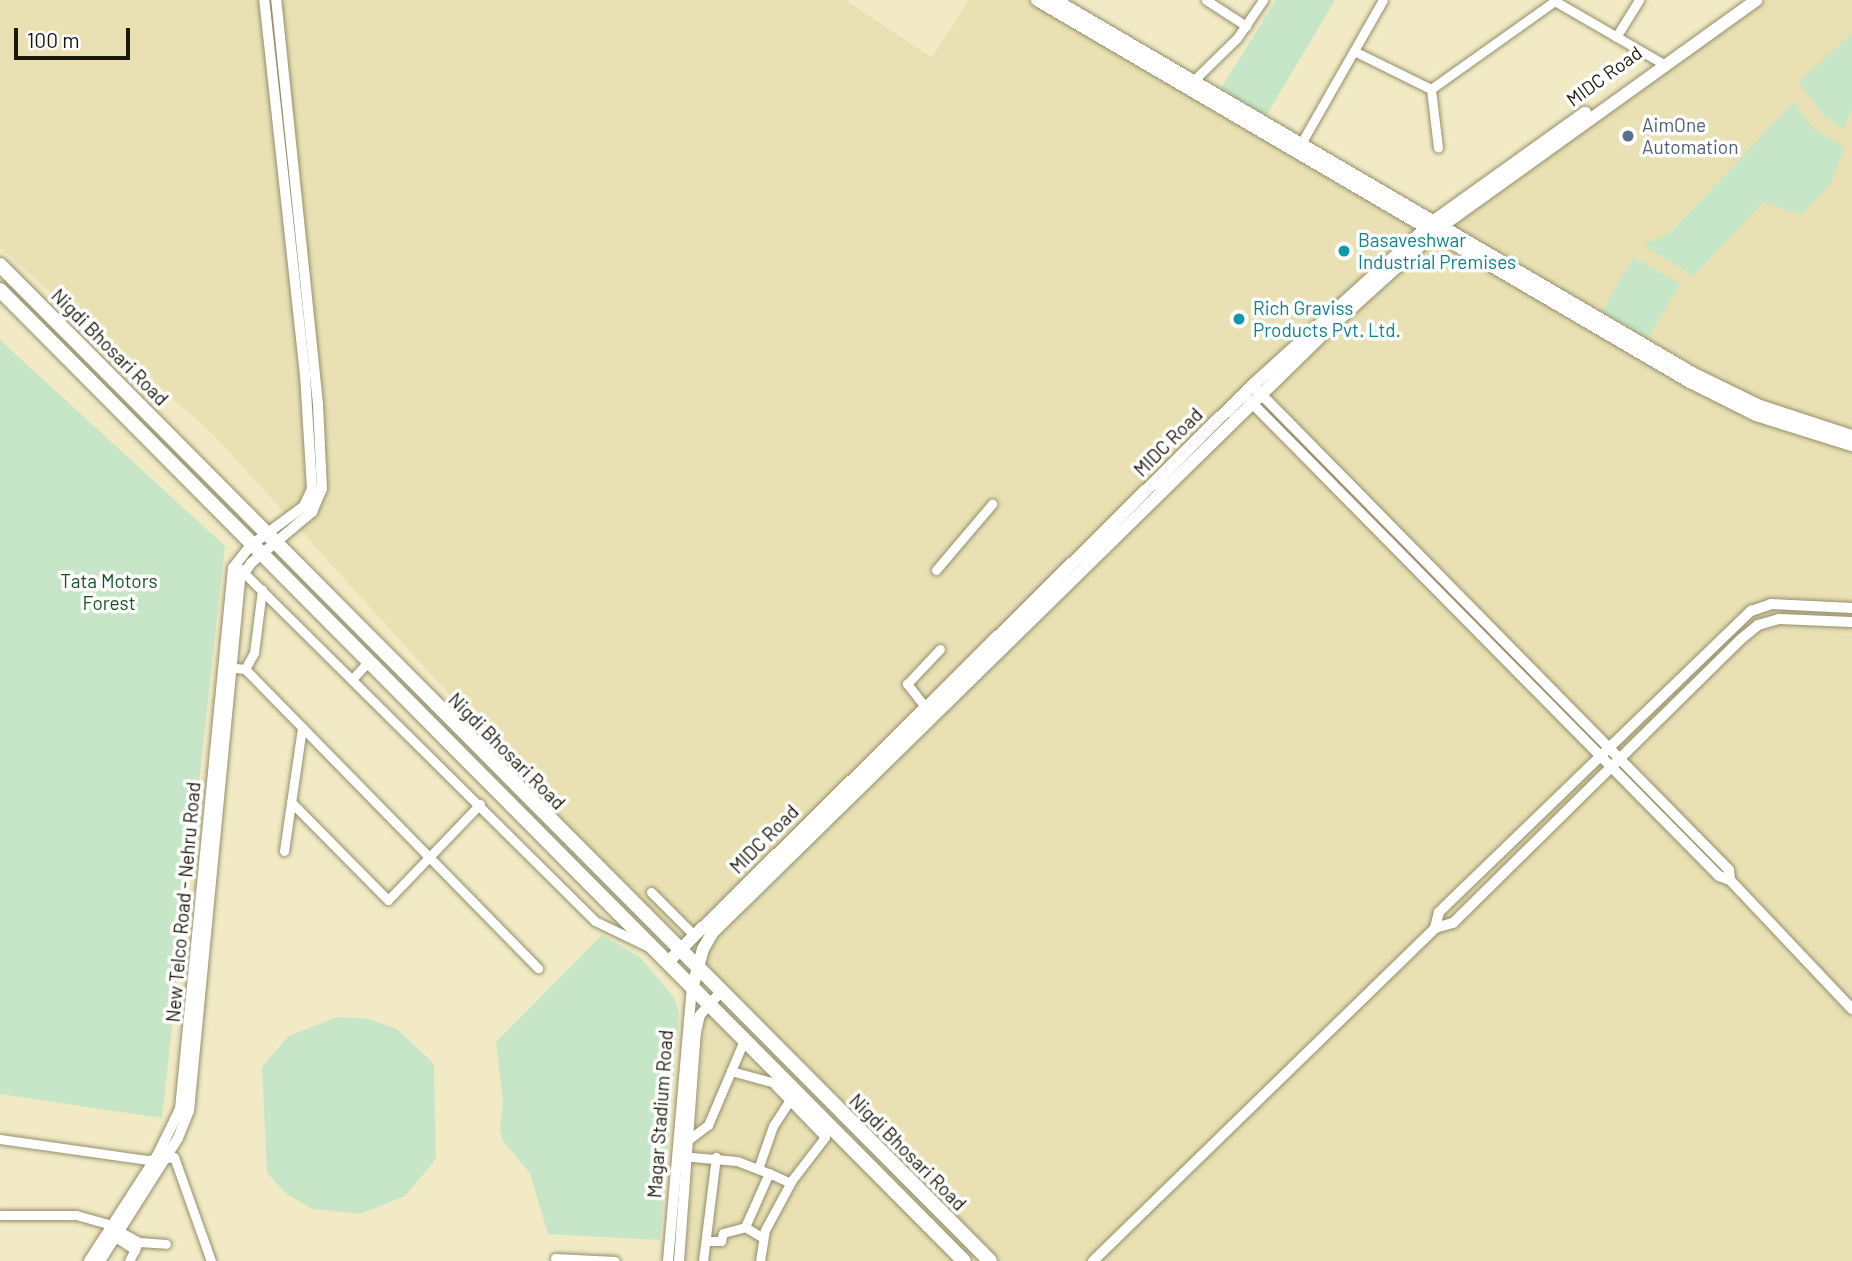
<!DOCTYPE html>
<style>
body{margin:0}
#map{position:relative;width:1852px;height:1261px;overflow:hidden;background:#f1eac5;font-family:Barlow,sans-serif}
div>[style]{position:absolute}
[style*='--x']{left:calc(var(--x)*1px);top:calc(var(--y)*1px);width:calc(var(--w)*1px);rotate:calc(var(--a)*1deg)}
.built>*{inset:0;background:#e9e1b4}
.green>*{inset:0;background:#c6e6c7}
.roads{filter:drop-shadow(0 0 2px #948f6c) drop-shadow(0 0 2px #948f6c)}
.minor>*{height:9px;margin:-4.5px;padding:0 4.5px;transform-origin:4.5px;border-radius:4.5px;background:#fff}
.tertiary>*{height:10px;margin:-5px;padding:0 5px;transform-origin:5px;border-radius:5px;background:#fff}
.secondary>*{height:12px;margin:-6px;padding:0 6px;transform-origin:6px;border-radius:6px;background:#fff}
.primary>*{height:14px;margin:-7px;padding:0 7px;transform-origin:7px;border-radius:7px;background:#fff}
.dots>*{width:19px;height:19px;translate:-50% -50%;box-sizing:border-box;border:4px solid #fff;border-radius:50%}
span{translate:-50% -50%;white-space:nowrap;text-align:center;line-height:1.15;-webkit-text-stroke:7px #fff;paint-order:stroke}
.street-label{font-size:19px;color:#191709}
.service-label{font-size:19px;color:#4e5e75}
.left{translate:0 -50%;text-align:left}
.culture-label{font-size:19px;color:#0d838f}
.park-label{font-size:19px;color:#145420}
.scale{position:absolute;left:14px;top:28px;width:116px;height:32px;box-sizing:border-box;border:4px solid #191709;border-top:0;padding-left:9px;font-size:21px;line-height:24px;white-space:nowrap;color:#191709;-webkit-text-stroke:5px #fff;paint-order:stroke}
</style>
<div id="map">
<div class="built">
<div style="clip-path:polygon(0 0,845px 0,932px 58px,968px 0,1043px 0,1771px 426px,1852px 451px,1852px 1261px,992px 1261px,702px 973px,212px 433px,0 248px)"></div>
<div style="clip-path:polygon(1766px 0,1852px 0,1852px 431px,1758px 402px,1451px 225px)"></div>
<div style="clip-path:polygon(705px 1007px,959px 1261px,686px 1261px)"></div>
</div>
<div class="green">
<div style="clip-path:polygon(1276px 0,1335px 0,1266px 116px,1221px 88px)"></div>
<div style="clip-path:polygon(1852px 33px,1852px 109px,1843px 130px,1823px 115px,1799px 82px)"></div>
<div style="clip-path:polygon(1794px 102px,1812px 127px,1844px 148px,1831px 184px,1801px 215px,1763px 202px,1694px 276px,1643px 245px,1670px 233px)"></div>
<div style="clip-path:polygon(1634px 257px,1680px 284px,1648px 338px,1602px 311px)"></div>
<div style="clip-path:polygon(0 340px,225px 546px,162px 1118px,0 1094px)"></div>
<div style="clip-path:polygon(602px 935px,640px 957px,675px 999px,679px 1012px,660px 1240px,548px 1234px,530px 1173px,503px 1141px,500px 1129px,503px 1101px,496px 1042px)"></div>
<div style="clip-path:polygon(337px 1017px,368px 1019px,397px 1029px,434px 1064px,436px 1159px,405px 1196px,360px 1214px,313px 1209px,287px 1194px,267px 1173px,262px 1067px,289px 1036px)"></div>
</div>
<div class="roads">
<div class="minor">
<div style="--x:1206;--y:0;--w:48;--a:33"></div>
<div style="--x:1553;--y:0;--w:129;--a:30.1"></div>
<div style="--x:1616;--y:37;--w:44;--a:-58.1"></div>
<div style="--x:1354;--y:51;--w:86;--a:26.3"></div>
<div style="--x:1190;--y:84;--w:66;--a:-44.4"></div>
<div style="--x:1237;--y:38;--w:46;--a:-55.6"></div>
<div style="--x:1431;--y:89;--w:152;--a:-35.4"></div>
<div style="--x:1431;--y:89;--w:59;--a:83.2"></div>
<div style="--x:1299;--y:147;--w:169;--a:-60.3"></div>
<div style="--x:235;--y:564;--w:507;--a:44.76"></div>
<div style="--x:595;--y:921;--w:58;--a:25.7"></div>
<div style="--x:936;--y:570;--w:87;--a:-49.7"></div>
<div style="--x:225;--y:667;--w:20;--a:6"></div>
<div style="--x:245;--y:669;--w:419;--a:45.6"></div>
<div style="--x:245;--y:669;--w:18;--a:-61"></div>
<div style="--x:254;--y:653;--w:64;--a:-82.8"></div>
<div style="--x:354;--y:677;--w:19;--a:-47"></div>
<div style="--x:926;--y:708;--w:31;--a:-128"></div>
<div style="--x:907;--y:684;--w:48;--a:-46.7"></div>
<div style="--x:291;--y:802;--w:138;--a:45.3"></div>
<div style="--x:388;--y:900;--w:133;--a:-46.2"></div>
<div style="--x:284;--y:851;--w:125;--a:-81.7"></div>
<div style="--x:651;--y:892;--w:61;--a:45"></div>
<div style="--x:731;--y:1071;--w:33;--a:-67"></div>
<div style="--x:0;--y:1139;--w:148;--a:8.1"></div>
<div style="--x:147;--y:1160;--w:27;--a:-6"></div>
<div style="--x:174;--y:1157;--w:110;--a:70.4"></div>
<div style="--x:688;--y:1140;--w:25;--a:-37"></div>
<div style="--x:708;--y:1125;--w:59;--a:-66.9"></div>
<div style="--x:731;--y:1071;--w:50;--a:15.2"></div>
<div style="--x:681;--y:1156;--w:56;--a:5.1"></div>
<div style="--x:737;--y:1161;--w:34;--a:21"></div>
<div style="--x:769;--y:1173;--w:59;--a:114"></div>
<div style="--x:745;--y:1227;--w:21;--a:31"></div>
<div style="--x:758;--y:1169;--w:46;--a:-70.8"></div>
<div style="--x:773;--y:1126;--w:31;--a:-57"></div>
<div style="--x:769;--y:1173;--w:23;--a:25"></div>
<div style="--x:0;--y:1215;--w:76;--a:0"></div>
<div style="--x:76;--y:1215;--w:45;--a:15.6"></div>
<div style="--x:119;--y:1231;--w:23;--a:29"></div>
<div style="--x:139;--y:1242;--w:27;--a:4"></div>
<div style="--x:115;--y:1237;--w:24;--a:33"></div>
<div style="--x:706;--y:1241;--w:15;--a:0"></div>
<div style="--x:721;--y:1241;--w:8;--a:-76"></div>
<div style="--x:723;--y:1233;--w:23;--a:-15"></div>
<div style="--x:555;--y:1258;--w:60;--a:2.9"></div>
<div style="--x:129;--y:1261;--w:16;--a:-63"></div>
<div style="--x:703;--y:1261;--w:105;--a:-82.9"></div>
<div style="--x:760;--y:1261;--w:31;--a:-81"></div>
<div style="--x:765;--y:1230;--w:57;--a:-61.6"></div>
<div style="--x:792;--y:1180;--w:54;--a:-52.5"></div>
<div style="--x:825;--y:1137;--w:72;--a:-133.9"></div>
</div>
<div class="tertiary">
<div style="--x:1257;--y:390;--w:673;--a:45.48"></div>
<div style="--x:1729;--y:870;--w:10;--a:84"></div>
<div style="--x:1248;--y:399;--w:670;--a:45.36"></div>
<div style="--x:1719;--y:876;--w:12;--a:20"></div>
<div style="--x:1730;--y:880;--w:178;--a:46.6"></div>
<div style="--x:1435;--y:928;--w:16;--a:-76"></div>
<div style="--x:1439;--y:912;--w:434;--a:-44"></div>
<div style="--x:1751;--y:611;--w:21;--a:-19"></div>
<div style="--x:1771;--y:604;--w:81;--a:2.8"></div>
<div style="--x:89;--y:1261;--w:125;--a:-57.1"></div>
<div style="--x:157;--y:1156;--w:52;--a:-63.9"></div>
<div style="--x:180;--y:1109;--w:544;--a:-84.4"></div>
<div style="--x:233;--y:568;--w:28;--a:-52"></div>
<div style="--x:250;--y:546;--w:67;--a:-36.5"></div>
<div style="--x:304;--y:506;--w:19;--a:-65"></div>
<div style="--x:312;--y:489;--w:114;--a:-93.5"></div>
<div style="--x:305;--y:375;--w:377;--a:-96.2"></div>
<div style="--x:100;--y:1261;--w:146;--a:-57.6"></div>
<div style="--x:178;--y:1138;--w:29;--a:-68"></div>
<div style="--x:189;--y:1111;--w:534;--a:-84.52"></div>
<div style="--x:240;--y:579;--w:19;--a:-55"></div>
<div style="--x:251;--y:563;--w:80;--a:-39.9"></div>
<div style="--x:312;--y:512;--w:25;--a:-67"></div>
<div style="--x:322;--y:489;--w:85;--a:-92.7"></div>
<div style="--x:318;--y:404;--w:406;--a:-95.9"></div>
<div style="--x:668;--y:1261;--w:273;--a:-85"></div>
<div style="--x:679;--y:1261;--w:230;--a:-85.8"></div>
<div style="--x:696;--y:1032;--w:17;--a:-77"></div>
<div style="--x:700;--y:1015;--w:31;--a:-48"></div>
<div style="--x:1093;--y:1261;--w:477;--a:-44.2"></div>
<div style="--x:1435;--y:928;--w:19;--a:-16"></div>
<div style="--x:1453;--y:923;--w:404;--a:-44.6"></div>
<div style="--x:1741;--y:639;--w:22;--a:-39"></div>
<div style="--x:1758;--y:625;--w:22;--a:-16"></div>
<div style="--x:1779;--y:619;--w:73;--a:2.4"></div>
</div>
<div class="secondary">
<div style="--x:1037;--y:0;--w:757;--a:30.33"></div>
<div style="--x:1690;--y:382;--w:74;--a:26.6"></div>
<div style="--x:1756;--y:415;--w:101;--a:17.4"></div>
<div style="--x:1055;--y:0;--w:740;--a:30.34"></div>
<div style="--x:1694;--y:374;--w:73;--a:25.9"></div>
<div style="--x:1760;--y:406;--w:97;--a:18.1"></div>
<div style="--x:667;--y:963;--w:823;--a:-44.61"></div>
<div style="--x:1253;--y:385;--w:244;--a:-42.2"></div>
<div style="--x:1434;--y:221;--w:186;--a:-35.6"></div>
<div style="--x:692;--y:989;--w:41;--a:-74.6"></div>
<div style="--x:703;--y:949;--w:20;--a:-60"></div>
<div style="--x:713;--y:932;--w:858;--a:-44.43"></div>
<div style="--x:1326;--y:331;--w:156;--a:-42.2"></div>
<div style="--x:1442;--y:226;--w:387;--a:-35.7"></div>
</div>
<div class="primary">
<div style="--x:0;--y:265;--w:1404;--a:45.17"></div>
<div style="--x:0;--y:290;--w:1368;--a:45.21"></div>
</div>
</div>
<div class="dots">
<div style="left:1628px;top:136px;background:#5c6f8a"></div>
<div style="left:1344px;top:251px;background:#0f9aa8"></div>
<div style="left:1239px;top:319px;background:#0f9aa8"></div>
</div>
<div class="street-label">
<span style="left:1604px;top:76px;rotate:-36deg">MIDC Road</span>
<span style="left:110px;top:347px;rotate:45deg">Nigdi Bhosari Road</span>
<span style="left:1168px;top:442px;rotate:-45deg">MIDC Road</span>
<span style="left:507px;top:751px;rotate:45deg">Nigdi Bhosari Road</span>
<span style="left:764px;top:839px;rotate:-45deg">MIDC Road</span>
<span style="left:183px;top:902px;rotate:-85deg">New Telco Road - Nehru Road</span>
<span style="left:660px;top:1114px;rotate:-86deg">Magar Stadium Road</span>
<span style="left:908px;top:1152px;rotate:45deg">Nigdi Bhosari Road</span>
</div>
<div class="service-label">
<span class="left" style="left:1642px;top:136px">AimOne<br>Automation</span>
</div>
<div class="culture-label">
<span class="left" style="left:1358px;top:251px">Basaveshwar<br>Industrial Premises</span>
<span class="left" style="left:1253px;top:319px">Rich Graviss<br>Products Pvt. Ltd.</span>
</div>
<div class="park-label">
<span style="left:109px;top:592px">Tata Motors<br>Forest</span>
</div>
<div class="scale">100 m</div>
</div>
